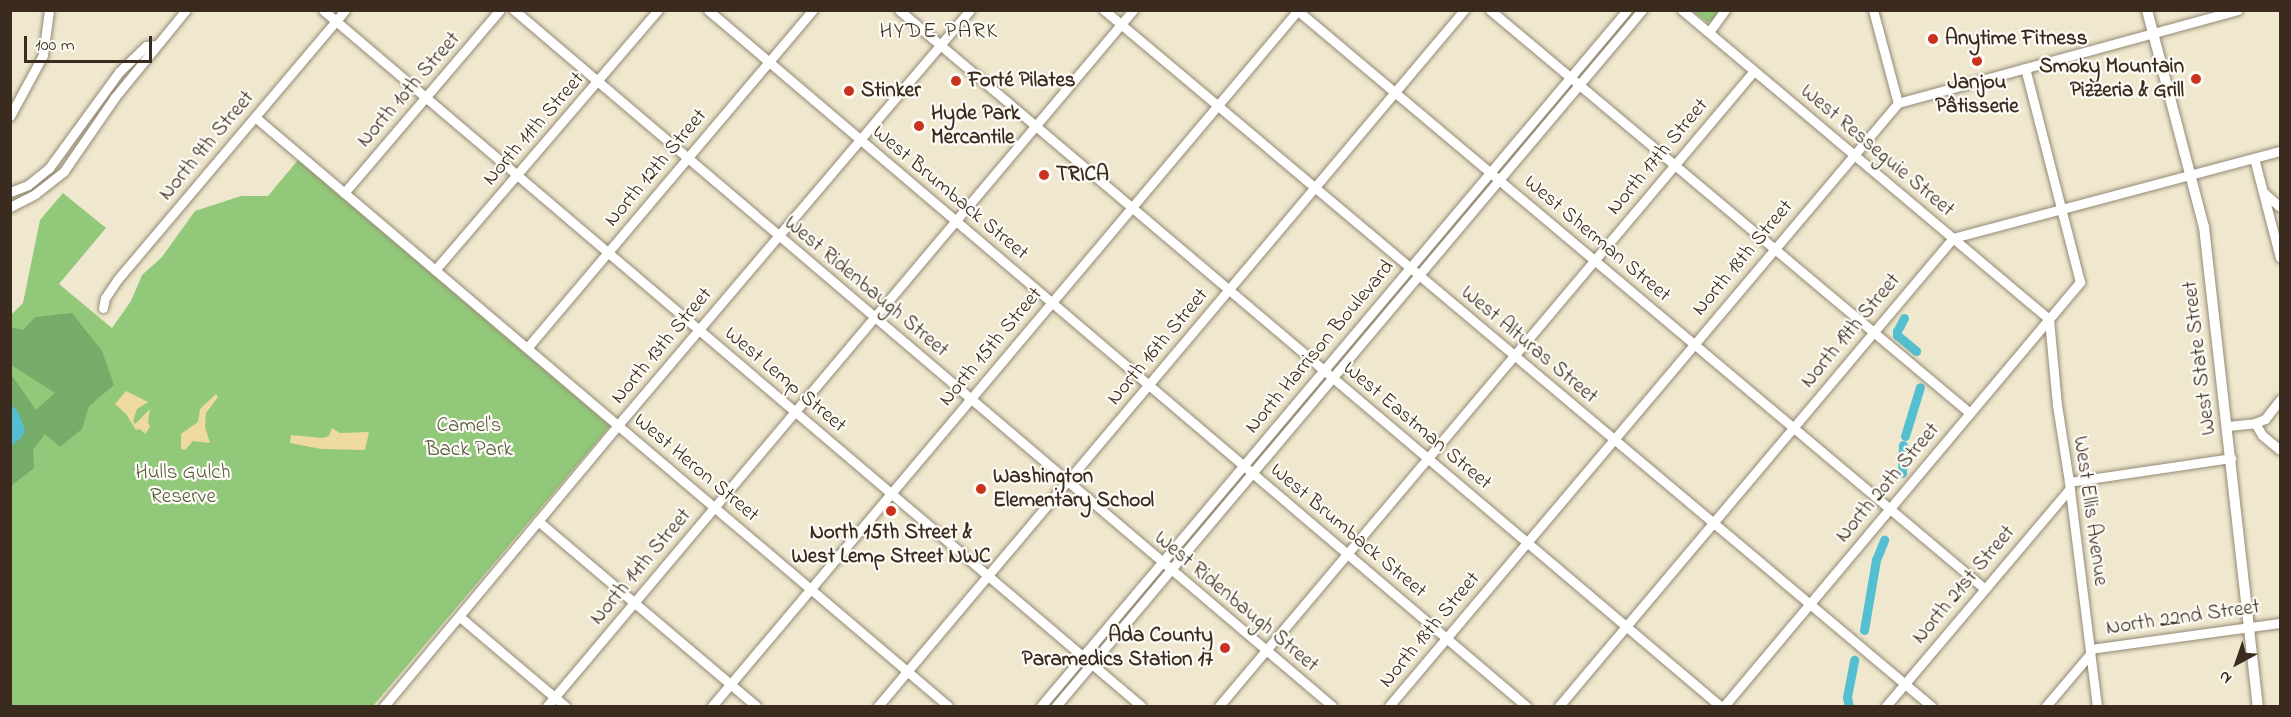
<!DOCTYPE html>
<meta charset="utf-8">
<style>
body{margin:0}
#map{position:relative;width:2291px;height:717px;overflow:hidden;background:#efe8ce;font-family:"Indie Flower",sans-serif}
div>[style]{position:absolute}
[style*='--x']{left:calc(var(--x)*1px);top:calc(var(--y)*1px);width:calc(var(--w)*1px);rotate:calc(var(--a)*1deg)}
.green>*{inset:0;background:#92c87a}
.forest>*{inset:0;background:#75ac6a}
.sand>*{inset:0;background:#eeda9e}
.water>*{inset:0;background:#54bfd0}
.canal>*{height:9px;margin:-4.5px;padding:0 4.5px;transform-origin:4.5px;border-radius:4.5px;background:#54bfd0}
.roads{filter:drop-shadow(0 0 2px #958976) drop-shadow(0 0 2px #958976)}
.minor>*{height:9px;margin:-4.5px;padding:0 4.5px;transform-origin:4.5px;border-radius:4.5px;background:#fff}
.major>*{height:10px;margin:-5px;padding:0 5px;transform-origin:5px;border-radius:5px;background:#fff}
.dots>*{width:16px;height:16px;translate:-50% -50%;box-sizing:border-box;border:3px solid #fdfcf7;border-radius:50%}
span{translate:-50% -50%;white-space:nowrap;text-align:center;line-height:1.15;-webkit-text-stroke:4.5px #fdfcf7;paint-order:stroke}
.poi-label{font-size:21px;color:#3b2a1e;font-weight:700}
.left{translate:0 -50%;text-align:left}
.right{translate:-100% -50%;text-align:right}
.street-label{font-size:21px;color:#3b2a1e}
.park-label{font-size:21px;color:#55593a}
.neighbourhood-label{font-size:22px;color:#3b2a1e;letter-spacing:1.5px}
.frame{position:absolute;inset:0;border:12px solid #3b2a1e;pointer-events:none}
.north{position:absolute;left:2207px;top:633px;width:60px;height:60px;-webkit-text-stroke:4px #fdfcf7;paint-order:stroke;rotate:220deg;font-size:16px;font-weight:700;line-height:24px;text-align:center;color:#3b2a1e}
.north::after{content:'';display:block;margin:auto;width:21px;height:27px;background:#3b2a1e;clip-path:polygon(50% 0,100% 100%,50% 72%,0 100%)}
.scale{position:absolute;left:24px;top:36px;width:128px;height:27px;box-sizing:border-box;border:3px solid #3b2a1e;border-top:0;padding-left:8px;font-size:18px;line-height:21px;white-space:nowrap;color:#3b2a1e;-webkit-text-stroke:4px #fdfcf7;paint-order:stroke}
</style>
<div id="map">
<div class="green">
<div style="clip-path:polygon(1693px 11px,1723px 11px,1715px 20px,1707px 22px)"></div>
<div style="clip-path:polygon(298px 160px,610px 426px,373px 706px,11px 706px,10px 316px,23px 303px,40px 220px,63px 193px,106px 228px,59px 284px,112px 328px,131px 301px,142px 275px,162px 257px,195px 211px,241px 196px,268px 196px)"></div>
</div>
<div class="forest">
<div style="clip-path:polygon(72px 313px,102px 351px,114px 385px,89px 406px,82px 429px,60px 447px,45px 434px,33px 450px,34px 468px,11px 486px,11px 446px,13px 444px,11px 377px,13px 377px,36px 410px,55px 393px,11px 365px,11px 327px,23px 330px,35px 317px)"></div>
</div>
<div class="sand">
<div style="clip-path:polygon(126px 391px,148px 402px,137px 409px,133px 421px,135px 424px,150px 409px,148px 422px,150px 427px,145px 434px,140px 429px,136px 430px,126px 414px,115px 404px)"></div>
<div style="clip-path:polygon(216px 394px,218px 397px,206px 413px,205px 427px,210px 443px,193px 441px,185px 450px,181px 449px,181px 434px,198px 422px,200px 409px)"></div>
<div style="clip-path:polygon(332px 428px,340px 433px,369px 432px,365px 450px,321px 449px,290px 443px,291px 435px,323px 438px,329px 436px)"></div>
</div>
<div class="water">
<div style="clip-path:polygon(10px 403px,18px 412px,25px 430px,21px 438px,11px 446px)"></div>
</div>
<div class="canal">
<div style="--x:1904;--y:318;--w:15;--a:118"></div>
<div style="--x:1897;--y:331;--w:4;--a:90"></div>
<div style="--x:1897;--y:335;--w:25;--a:40"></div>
<div style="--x:1905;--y:436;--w:51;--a:-73"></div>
<div style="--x:1902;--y:473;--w:28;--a:-88"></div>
<div style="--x:1864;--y:630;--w:71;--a:-80.3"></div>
<div style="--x:1876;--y:560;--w:22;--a:-68"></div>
<div style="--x:1849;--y:706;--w:9;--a:-103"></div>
<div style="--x:1847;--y:697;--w:38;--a:-79"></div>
</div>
<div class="roads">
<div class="minor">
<div style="--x:323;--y:10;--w:1074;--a:40.39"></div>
<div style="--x:514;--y:10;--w:1074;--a:40.39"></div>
<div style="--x:708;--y:10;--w:1074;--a:40.39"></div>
<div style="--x:899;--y:10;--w:1076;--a:40.29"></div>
<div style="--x:1104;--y:10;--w:1081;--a:40.08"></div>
<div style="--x:1297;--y:10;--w:899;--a:40.08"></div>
<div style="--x:1490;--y:10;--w:627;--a:40.02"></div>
<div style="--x:1682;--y:10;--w:480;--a:40.1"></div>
<div style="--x:2049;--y:319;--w:86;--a:84.7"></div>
<div style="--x:2057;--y:405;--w:78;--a:81.1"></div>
<div style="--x:2069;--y:482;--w:226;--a:82.9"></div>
<div style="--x:1873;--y:10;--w:96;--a:75"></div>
<div style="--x:1709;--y:32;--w:27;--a:-54"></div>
<div style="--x:10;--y:116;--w:69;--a:-61.6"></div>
<div style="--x:43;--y:55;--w:45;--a:-82.4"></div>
<div style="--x:255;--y:117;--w:909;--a:40.36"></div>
<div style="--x:2254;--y:158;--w:103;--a:75.4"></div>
<div style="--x:10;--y:192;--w:19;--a:-21"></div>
<div style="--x:28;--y:185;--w:27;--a:-39"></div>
<div style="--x:49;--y:168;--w:119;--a:-53.9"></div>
<div style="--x:119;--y:72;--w:37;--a:-44"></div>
<div style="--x:146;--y:46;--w:10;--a:-6"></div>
<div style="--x:344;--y:193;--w:240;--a:-49.6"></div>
<div style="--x:2264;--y:193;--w:21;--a:41"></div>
<div style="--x:10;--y:207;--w:28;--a:-27"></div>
<div style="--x:35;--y:194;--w:37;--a:-38"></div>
<div style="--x:64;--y:171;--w:90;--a:-55.4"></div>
<div style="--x:115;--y:97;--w:112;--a:-50.8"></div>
<div style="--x:435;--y:270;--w:343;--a:-49.4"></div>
<div style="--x:103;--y:308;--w:10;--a:-79"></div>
<div style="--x:105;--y:298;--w:22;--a:-56"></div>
<div style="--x:117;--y:280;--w:353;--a:-49.8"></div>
<div style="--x:527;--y:348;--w:443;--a:-49.8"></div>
<div style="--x:2255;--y:423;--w:14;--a:60"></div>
<div style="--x:2262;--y:435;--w:23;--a:40"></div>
<div style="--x:2228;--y:426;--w:27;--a:-6"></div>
<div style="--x:2255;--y:423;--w:11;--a:-22"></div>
<div style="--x:2265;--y:419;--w:24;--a:-52"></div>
<div style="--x:2069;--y:482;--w:164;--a:-8.4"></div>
<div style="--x:538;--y:521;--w:286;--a:40.3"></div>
<div style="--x:460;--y:617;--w:138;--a:40.3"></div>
<div style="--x:2090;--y:649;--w:192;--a:-7.8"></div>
<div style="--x:384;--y:706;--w:366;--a:-50.2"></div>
<div style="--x:618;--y:425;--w:544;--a:-49.7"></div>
<div style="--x:547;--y:706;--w:910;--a:-49.9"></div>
<div style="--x:712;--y:706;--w:910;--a:-49.9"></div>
<div style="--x:878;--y:706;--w:910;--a:-49.9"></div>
<div style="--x:1041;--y:706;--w:910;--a:-49.9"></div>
<div style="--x:1056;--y:706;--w:910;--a:-49.9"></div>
<div style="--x:1219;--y:706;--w:830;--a:-49.89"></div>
<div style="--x:1389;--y:706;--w:789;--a:-49.83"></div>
<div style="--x:1898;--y:103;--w:352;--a:-15.3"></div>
<div style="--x:1559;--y:706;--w:612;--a:-49.91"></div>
<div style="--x:1953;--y:238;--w:338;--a:-14.9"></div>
<div style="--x:1724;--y:706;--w:554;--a:-49.98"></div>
<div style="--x:2080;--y:282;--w:221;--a:-104.4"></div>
<div style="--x:1886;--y:706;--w:285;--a:-49.8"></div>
<div style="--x:2046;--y:706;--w:68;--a:-49.8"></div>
</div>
<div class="major">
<div style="--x:2147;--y:10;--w:224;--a:75.3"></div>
<div style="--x:2204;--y:227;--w:482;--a:83.6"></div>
</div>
</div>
<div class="dots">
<div style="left:1933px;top:39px;background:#c8321e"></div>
<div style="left:1977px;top:61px;background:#c8321e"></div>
<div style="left:2196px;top:79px;background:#c8321e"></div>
<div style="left:956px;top:81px;background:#c8321e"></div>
<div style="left:849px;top:91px;background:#c8321e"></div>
<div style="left:919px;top:126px;background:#c8321e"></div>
<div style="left:1044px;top:175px;background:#c8321e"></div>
<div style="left:981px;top:489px;background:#c8321e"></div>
<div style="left:891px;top:511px;background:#c8321e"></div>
<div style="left:1225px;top:648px;background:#c8321e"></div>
</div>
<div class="poi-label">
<span class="left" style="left:1945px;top:39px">Anytime Fitness</span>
<span class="right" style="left:2184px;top:79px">Smoky Mountain<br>Pizzeria &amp; Grill</span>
<span class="left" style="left:968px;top:81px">Forté Pilates</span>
<span style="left:1977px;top:95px">Janjou<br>Pâtisserie</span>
<span class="left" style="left:861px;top:91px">Stinker</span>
<span class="left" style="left:931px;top:126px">Hyde Park<br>Mercantile</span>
<span class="left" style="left:1056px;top:175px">TRICA</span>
<span class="left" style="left:993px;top:489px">Washington<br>Elementary School</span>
<span style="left:891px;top:545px">North 15th Street &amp;<br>West Lemp Street NWC</span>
<span class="right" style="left:1213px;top:648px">Ada County<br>Paramedics Station 17</span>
</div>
<div class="street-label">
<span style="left:409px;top:90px;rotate:-49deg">North 10th Street</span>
<span style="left:534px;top:129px;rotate:-49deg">North 11th Street</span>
<span style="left:207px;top:146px;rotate:-50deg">North 9th Street</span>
<span style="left:1877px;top:151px;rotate:40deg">West Resseguie Street</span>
<span style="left:1658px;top:157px;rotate:-50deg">North 17th Street</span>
<span style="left:656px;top:168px;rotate:-50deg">North 12th Street</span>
<span style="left:950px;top:193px;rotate:40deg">West Brumback Street</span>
<span style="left:1597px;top:239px;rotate:40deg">West Sherman Street</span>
<span style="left:1743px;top:258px;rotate:-50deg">North 18th Street</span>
<span style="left:866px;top:287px;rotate:40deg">West Ridenbaugh Street</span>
<span style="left:1851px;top:331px;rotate:-50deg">North 19th Street</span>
<span style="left:1529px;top:345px;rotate:40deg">West Alturas Street</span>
<span style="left:662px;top:346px;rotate:-50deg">North 13th Street</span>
<span style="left:991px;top:347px;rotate:-50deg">North 15th Street</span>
<span style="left:1158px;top:347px;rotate:-50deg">North 16th Street</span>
<span style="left:1320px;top:347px;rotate:-50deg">North Harrison Boulevard</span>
<span style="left:2200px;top:358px;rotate:-97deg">West State Street</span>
<span style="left:785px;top:380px;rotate:40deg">West Lemp Street</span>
<span style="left:1417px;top:426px;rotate:40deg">West Eastman Street</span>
<span style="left:696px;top:468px;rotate:40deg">West Heron Street</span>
<span style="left:1888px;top:483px;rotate:-50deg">North 20th Street</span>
<span style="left:2090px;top:511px;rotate:82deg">West Ellis Avenue</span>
<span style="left:1348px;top:531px;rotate:40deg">West Brumback Street</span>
<span style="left:641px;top:567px;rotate:-50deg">North 14th Street</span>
<span style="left:1964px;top:585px;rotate:-50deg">North 21st Street</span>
<span style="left:1236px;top:602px;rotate:40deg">West Ridenbaugh Street</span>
<span style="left:2183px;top:618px;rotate:-8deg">North 22nd Street</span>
<span style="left:1430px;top:630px;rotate:-50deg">North 18th Street</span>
</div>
<div class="park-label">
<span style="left:469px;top:438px">Camel's<br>Back Park</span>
<span style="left:183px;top:485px">Hulls Gulch<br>Reserve</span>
</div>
<div class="neighbourhood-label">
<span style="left:939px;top:33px">HYDE PARK</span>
</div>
<div class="frame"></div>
<div class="north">N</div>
<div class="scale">100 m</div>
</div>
